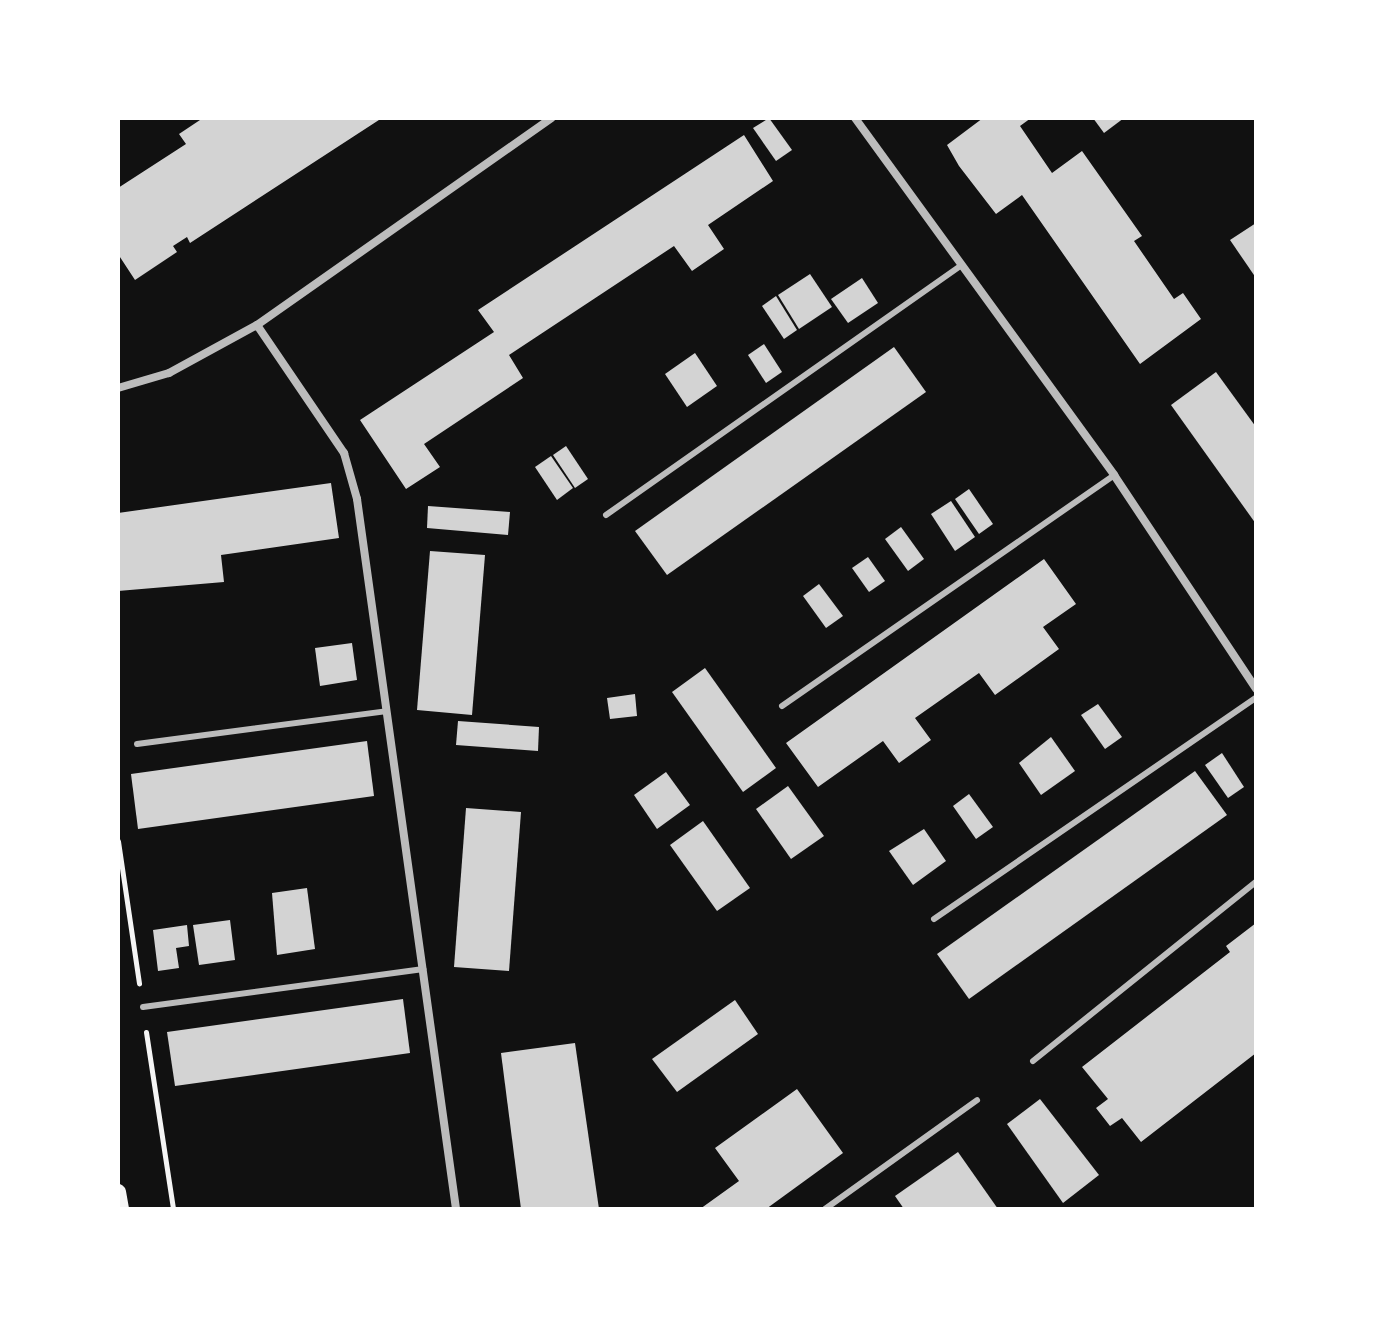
<!DOCTYPE html>
<style>
body{margin:0}
#map{position:relative;width:1374px;height:1327px;overflow:hidden;background:#111;font-family:Roboto,sans-serif}
div>[style]{position:absolute}
[style*='--x']{left:calc(var(--x)*1px);top:calc(var(--y)*1px);width:calc(var(--w)*1px);rotate:calc(var(--a)*1deg)}
.building>*{inset:0;background:#d3d3d3}
.path>*{height:5px;margin:-2.5px;padding:0 2.5px;transform-origin:2.5px;border-radius:2.5px;background:#f5f5f5}
.service>*{height:6px;margin:-3px;padding:0 3px;transform-origin:3px;border-radius:3px;background:#bcbcbc}
.minor>*{height:8px;margin:-4px;padding:0 4px;transform-origin:4px;border-radius:4px;background:#bcbcbc}
.secondary>*{height:16px;margin:-8px;padding:0 8px;transform-origin:8px;border-radius:8px;background:#f5f5f5}
span{translate:-50% -50%;white-space:nowrap;text-align:center;line-height:1.15;-webkit-text-stroke:7px #fff;paint-order:stroke}
.frame{position:absolute;inset:0;border:120px solid #fff;pointer-events:none}
</style>
<div id="map">
<div class="building">
<div style="clip-path:polygon(203px 118px,382px 118px,190px 243px,187px 237px,173px 246px,177px 252px,135px 280px,118px 254px,118px 188px,186px 144px,179px 134px)"></div>
<div style="clip-path:polygon(769px 118px,792px 150px,776px 161px,753px 128px)"></div>
<div style="clip-path:polygon(983px 118px,1031px 118px,1020px 126px,1052px 173px,1082px 151px,1142px 236px,1134px 241px,1174px 299px,1183px 293px,1201px 319px,1140px 364px,1022px 195px,996px 214px,959px 166px,947px 145px)"></div>
<div style="clip-path:polygon(1093px 118px,1124px 118px,1104px 133px)"></div>
<div style="clip-path:polygon(744px 135px,773px 181px,708px 225px,724px 249px,692px 271px,674px 246px,509px 355px,523px 378px,424px 444px,440px 467px,406px 489px,360px 420px,494px 332px,478px 310px)"></div>
<div style="clip-path:polygon(1256px 223px,1256px 278px,1230px 240px)"></div>
<div style="clip-path:polygon(810px 274px,832px 307px,799px 329px,778px 295px)"></div>
<div style="clip-path:polygon(862px 278px,878px 303px,848px 323px,831px 299px)"></div>
<div style="clip-path:polygon(776px 296px,797px 330px,784px 339px,762px 306px)"></div>
<div style="clip-path:polygon(764px 344px,782px 372px,766px 383px,748px 355px)"></div>
<div style="clip-path:polygon(894px 347px,926px 392px,667px 575px,635px 531px)"></div>
<div style="clip-path:polygon(695px 353px,717px 386px,687px 407px,665px 374px)"></div>
<div style="clip-path:polygon(1216px 372px,1256px 427px,1256px 524px,1171px 405px)"></div>
<div style="clip-path:polygon(566px 446px,588px 479px,575px 488px,553px 455px)"></div>
<div style="clip-path:polygon(551px 456px,573px 488px,557px 500px,535px 467px)"></div>
<div style="clip-path:polygon(331px 483px,339px 538px,221px 555px,224px 582px,118px 591px,118px 513px)"></div>
<div style="clip-path:polygon(969px 489px,993px 524px,979px 534px,955px 499px)"></div>
<div style="clip-path:polygon(951px 501px,975px 537px,955px 551px,931px 514px)"></div>
<div style="clip-path:polygon(428px 506px,510px 512px,508px 535px,427px 528px)"></div>
<div style="clip-path:polygon(901px 527px,924px 559px,908px 571px,885px 539px)"></div>
<div style="clip-path:polygon(430px 551px,485px 555px,472px 715px,417px 710px)"></div>
<div style="clip-path:polygon(868px 557px,885px 581px,869px 592px,852px 568px)"></div>
<div style="clip-path:polygon(1044px 559px,1076px 604px,1043px 627px,1059px 649px,995px 695px,979px 673px,915px 718px,931px 740px,899px 763px,883px 741px,818px 787px,786px 743px)"></div>
<div style="clip-path:polygon(819px 584px,843px 616px,826px 628px,803px 596px)"></div>
<div style="clip-path:polygon(352px 643px,357px 680px,320px 686px,315px 648px)"></div>
<div style="clip-path:polygon(705px 668px,776px 768px,743px 792px,672px 692px)"></div>
<div style="clip-path:polygon(635px 694px,637px 716px,610px 719px,607px 698px)"></div>
<div style="clip-path:polygon(1098px 704px,1122px 737px,1105px 749px,1081px 715px)"></div>
<div style="clip-path:polygon(458px 721px,539px 727px,538px 751px,456px 745px)"></div>
<div style="clip-path:polygon(1051px 737px,1075px 771px,1041px 795px,1019px 763px)"></div>
<div style="clip-path:polygon(367px 741px,374px 796px,138px 829px,131px 774px)"></div>
<div style="clip-path:polygon(1222px 753px,1244px 787px,1228px 798px,1205px 765px)"></div>
<div style="clip-path:polygon(1195px 771px,1227px 815px,969px 999px,937px 954px)"></div>
<div style="clip-path:polygon(666px 772px,690px 805px,657px 829px,634px 795px)"></div>
<div style="clip-path:polygon(788px 786px,824px 836px,791px 859px,756px 809px)"></div>
<div style="clip-path:polygon(969px 794px,993px 827px,976px 839px,953px 806px)"></div>
<div style="clip-path:polygon(466px 808px,521px 812px,509px 971px,454px 967px)"></div>
<div style="clip-path:polygon(703px 821px,750px 888px,717px 911px,670px 845px)"></div>
<div style="clip-path:polygon(924px 829px,946px 861px,913px 885px,889px 851px)"></div>
<div style="clip-path:polygon(307px 888px,315px 949px,277px 955px,272px 893px)"></div>
<div style="clip-path:polygon(230px 920px,235px 960px,199px 965px,193px 925px)"></div>
<div style="clip-path:polygon(1256px 923px,1256px 1053px,1141px 1142px,1122px 1118px,1110px 1126px,1096px 1108px,1108px 1099px,1082px 1067px,1230px 952px,1226px 946px)"></div>
<div style="clip-path:polygon(187px 925px,189px 946px,176px 948px,179px 968px,158px 971px,153px 930px)"></div>
<div style="clip-path:polygon(403px 999px,410px 1053px,175px 1086px,167px 1032px)"></div>
<div style="clip-path:polygon(735px 1000px,758px 1034px,677px 1092px,652px 1059px)"></div>
<div style="clip-path:polygon(575px 1043px,599px 1209px,521px 1209px,501px 1053px)"></div>
<div style="clip-path:polygon(797px 1089px,843px 1153px,766px 1209px,700px 1209px,739px 1181px,715px 1148px)"></div>
<div style="clip-path:polygon(1040px 1099px,1099px 1175px,1063px 1203px,1007px 1124px)"></div>
<div style="clip-path:polygon(958px 1152px,998px 1209px,904px 1209px,895px 1196px)"></div>
</div>
<div class="path">
<div style="--x:118;--y:841;--w:144;--a:81.6"></div>
<div style="--x:146;--y:1032;--w:179;--a:81.3"></div>
</div>
<div class="service">
<div style="--x:606;--y:515;--w:435;--a:-35.1"></div>
<div style="--x:782;--y:706;--w:404;--a:-34.8"></div>
<div style="--x:137;--y:744;--w:252;--a:-7.5"></div>
<div style="--x:934;--y:919;--w:391;--a:-34.5"></div>
<div style="--x:143;--y:1007;--w:283;--a:-7.7"></div>
<div style="--x:1033;--y:1061;--w:286;--a:-38.8"></div>
<div style="--x:825;--y:1209;--w:187;--a:-35.6"></div>
</div>
<div class="minor">
<div style="--x:855;--y:118;--w:441;--a:54"></div>
<div style="--x:1114;--y:475;--w:257;--a:56.4"></div>
<div style="--x:257;--y:325;--w:155;--a:55.8"></div>
<div style="--x:344;--y:453;--w:48;--a:74.2"></div>
<div style="--x:357;--y:499;--w:717;--a:82.06"></div>
<div style="--x:118;--y:388;--w:53;--a:-16.4"></div>
<div style="--x:169;--y:373;--w:100;--a:-28.6"></div>
<div style="--x:257;--y:325;--w:360;--a:-35.1"></div>
</div>
<div class="secondary">
<div style="--x:118;--y:1192;--w:17;--a:80"></div>
</div>
<div class="frame"></div>
</div>
